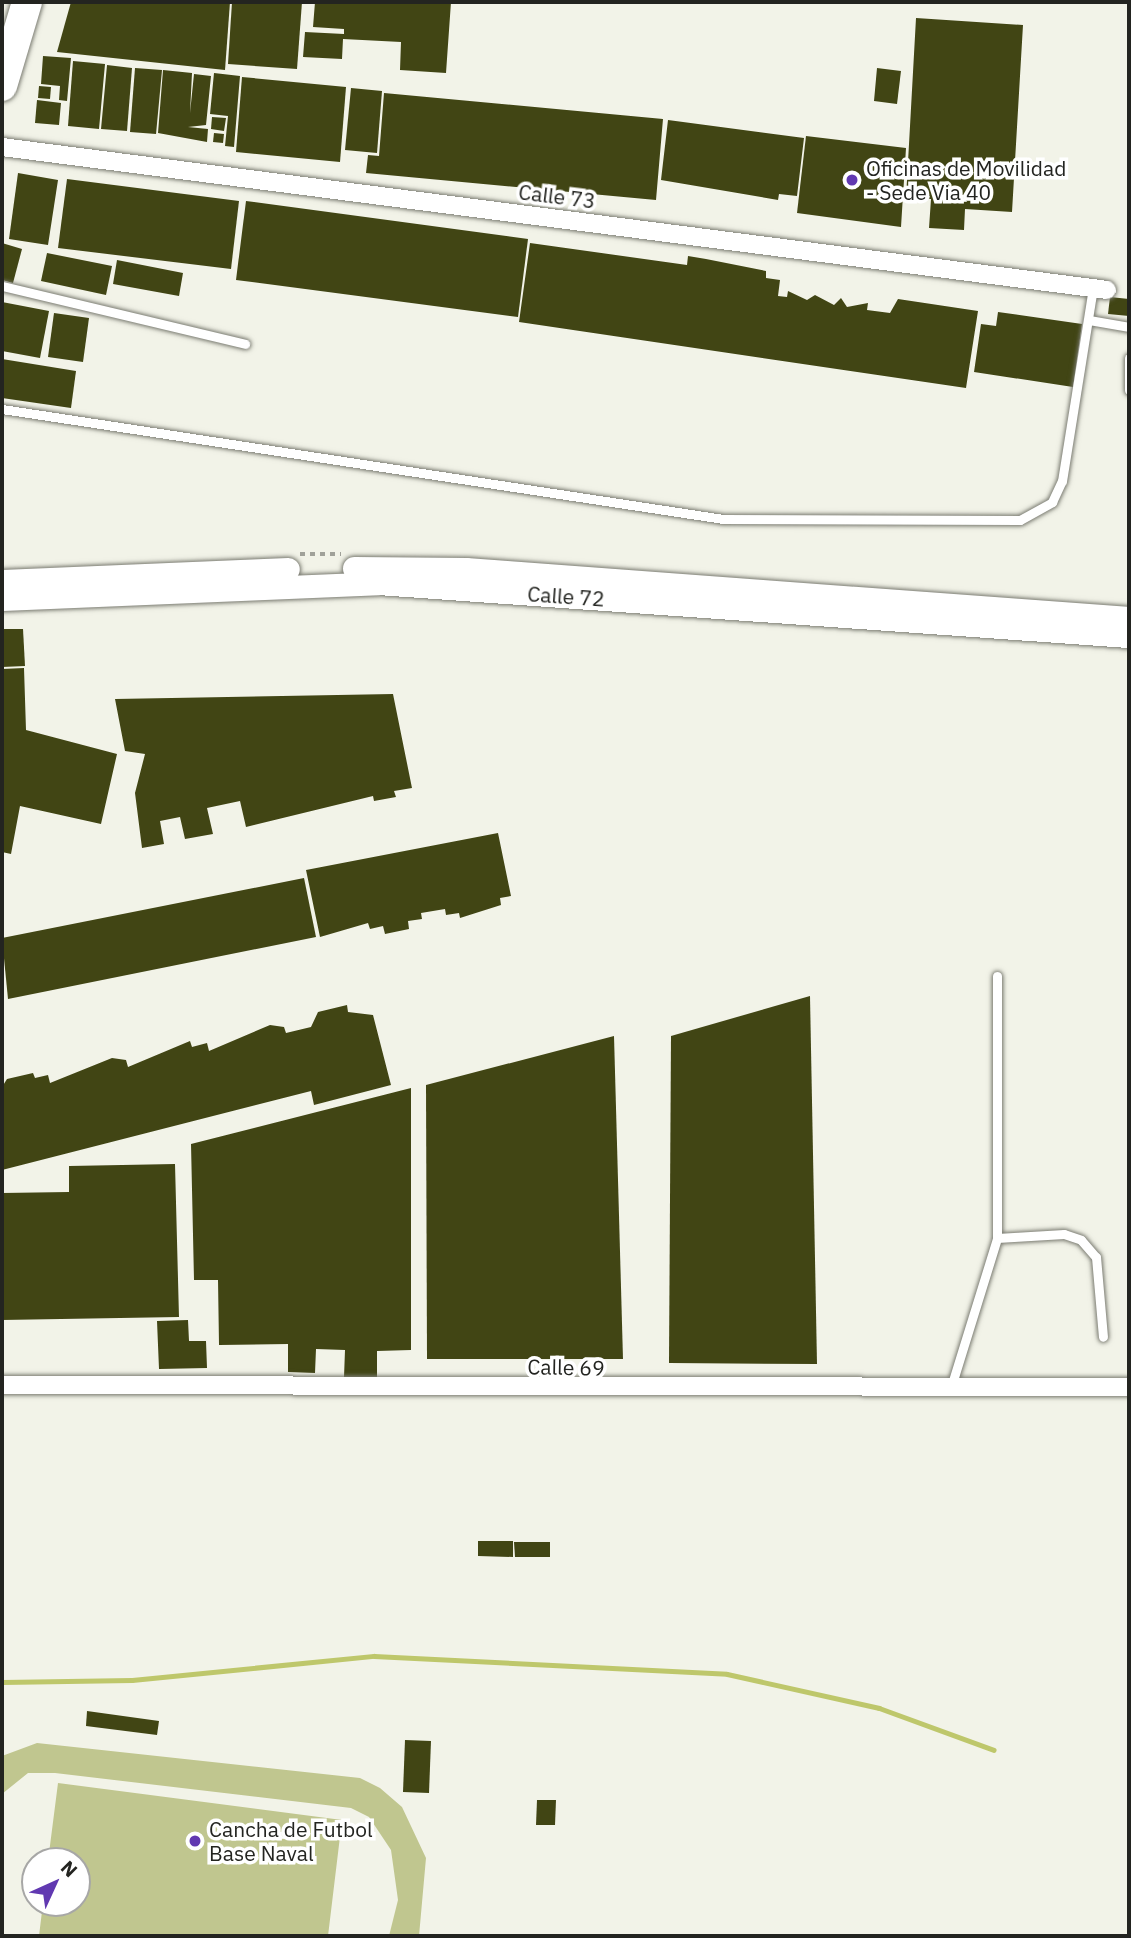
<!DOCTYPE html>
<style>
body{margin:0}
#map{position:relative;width:1131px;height:1938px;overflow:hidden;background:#f2f3e8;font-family:"IBM Plex Sans",sans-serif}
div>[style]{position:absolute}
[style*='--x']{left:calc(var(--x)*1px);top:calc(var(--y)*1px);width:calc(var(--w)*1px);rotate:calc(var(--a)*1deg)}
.green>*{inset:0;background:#c0c68f}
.stream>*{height:5px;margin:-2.5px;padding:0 2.5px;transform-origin:2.5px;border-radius:2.5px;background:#bec76b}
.building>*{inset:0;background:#414514}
.path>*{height:3.5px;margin-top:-1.75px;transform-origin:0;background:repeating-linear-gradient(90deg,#a0a199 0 5px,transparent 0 10px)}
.roads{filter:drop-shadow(0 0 2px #7b7c72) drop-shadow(0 0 2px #7b7c72)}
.lane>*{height:9px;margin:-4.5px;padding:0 4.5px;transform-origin:4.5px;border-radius:4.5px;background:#fff}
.street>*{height:18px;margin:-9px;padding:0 9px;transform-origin:9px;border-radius:9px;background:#fff}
.secondary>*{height:23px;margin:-11.5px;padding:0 11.5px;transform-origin:11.5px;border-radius:11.5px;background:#fff}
.highway>*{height:30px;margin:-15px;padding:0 15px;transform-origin:15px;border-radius:15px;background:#fff}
.dots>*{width:19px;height:19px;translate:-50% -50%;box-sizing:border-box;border:4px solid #fff;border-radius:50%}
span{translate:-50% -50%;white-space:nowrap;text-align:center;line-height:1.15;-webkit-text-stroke:7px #fff;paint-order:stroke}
.poi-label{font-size:21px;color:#232420}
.left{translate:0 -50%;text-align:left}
.street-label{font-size:21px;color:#232420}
.frame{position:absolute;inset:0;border:4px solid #232420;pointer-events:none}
.north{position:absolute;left:21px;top:1847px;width:70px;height:70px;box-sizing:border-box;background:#fff;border:2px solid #a7a7a6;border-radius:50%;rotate:45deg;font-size:19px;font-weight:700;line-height:28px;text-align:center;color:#232420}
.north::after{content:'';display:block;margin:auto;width:24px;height:32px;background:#6139b1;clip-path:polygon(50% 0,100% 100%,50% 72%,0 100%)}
</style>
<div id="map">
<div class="green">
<div style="clip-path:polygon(37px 1743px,360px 1778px,380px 1788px,402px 1807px,426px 1858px,419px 1936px,389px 1936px,398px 1900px,391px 1850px,369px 1817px,351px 1808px,55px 1773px,28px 1773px,2px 1794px,2px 1756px)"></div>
<div style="clip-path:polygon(58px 1783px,342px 1820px,328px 1936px,39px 1936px,43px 1903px,77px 1903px,77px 1861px,48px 1861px)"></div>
</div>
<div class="stream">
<div style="--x:2;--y:1682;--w:130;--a:-0.9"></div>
<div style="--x:132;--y:1680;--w:243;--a:-5.7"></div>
<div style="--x:374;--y:1656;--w:353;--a:2.9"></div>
<div style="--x:727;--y:1674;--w:156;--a:12.6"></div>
<div style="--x:879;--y:1708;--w:122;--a:20.1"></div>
</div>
<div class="building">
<div style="clip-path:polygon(71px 2px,230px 2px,225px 70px,57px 52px)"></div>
<div style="clip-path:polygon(232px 2px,302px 2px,297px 69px,228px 64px)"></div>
<div style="clip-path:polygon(315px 2px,451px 2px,446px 73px,400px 70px,401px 42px,343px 39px,342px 59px,303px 57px,305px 32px,344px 34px,344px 29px,313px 27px)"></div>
<div style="clip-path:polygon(916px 18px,1023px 25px,1012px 212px,965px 209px,964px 230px,929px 228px,931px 199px,906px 198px)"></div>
<div style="clip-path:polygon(43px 56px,71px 58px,67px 101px,59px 100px,60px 86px,41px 84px)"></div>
<div style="clip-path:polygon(73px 61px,105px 64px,99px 129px,68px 126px)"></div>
<div style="clip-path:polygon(107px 65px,132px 68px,127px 131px,101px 129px)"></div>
<div style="clip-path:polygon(135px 68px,162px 70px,156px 134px,130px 132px)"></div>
<div style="clip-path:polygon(877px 68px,901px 71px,897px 104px,874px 101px)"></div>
<div style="clip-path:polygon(163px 70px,192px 73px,190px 113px,194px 74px,211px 76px,206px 125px,188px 127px,208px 129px,207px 142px,158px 133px)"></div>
<div style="clip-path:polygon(214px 73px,240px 76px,234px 147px,225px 146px,228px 116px,210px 114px)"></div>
<div style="clip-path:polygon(242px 77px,346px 87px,340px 162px,236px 152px)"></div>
<div style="clip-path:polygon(39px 86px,51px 87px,50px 99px,38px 98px)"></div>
<div style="clip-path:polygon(351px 88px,382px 91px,377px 153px,345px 150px)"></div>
<div style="clip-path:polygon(384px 93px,663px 119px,656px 200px,366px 173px,368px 155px,379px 156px)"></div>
<div style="clip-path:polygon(37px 100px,61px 103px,59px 125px,35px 123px)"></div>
<div style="clip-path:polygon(212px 117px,226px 118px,224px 131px,211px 129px)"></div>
<div style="clip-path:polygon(668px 120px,804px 138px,797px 196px,779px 194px,778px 200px,661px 180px)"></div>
<div style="clip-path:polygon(214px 133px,224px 134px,223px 143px,213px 142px)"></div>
<div style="clip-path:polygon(806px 136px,906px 148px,901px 227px,797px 213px)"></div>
<div style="clip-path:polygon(18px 173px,58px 180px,48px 245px,9px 239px)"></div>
<div style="clip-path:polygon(67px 179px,239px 201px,231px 269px,58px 248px)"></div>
<div style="clip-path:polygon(246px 201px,528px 239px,518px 317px,236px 280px)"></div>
<div style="clip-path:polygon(2px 243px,22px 249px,13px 283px,2px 280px)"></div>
<div style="clip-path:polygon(530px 243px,687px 265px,688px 256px,706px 259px,766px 271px,766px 278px,780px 280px,778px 296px,787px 297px,788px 291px,807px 300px,815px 295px,834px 305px,841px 298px,847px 307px,868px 303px,867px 310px,890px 313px,898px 299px,978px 311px,966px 388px,519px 322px)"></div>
<div style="clip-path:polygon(47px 253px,112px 266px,106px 295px,41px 281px)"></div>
<div style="clip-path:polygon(117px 260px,183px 273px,179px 296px,113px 284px)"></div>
<div style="clip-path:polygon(1110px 297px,1129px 299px,1129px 316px,1108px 314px)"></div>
<div style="clip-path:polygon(2px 302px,49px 311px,40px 358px,2px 351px)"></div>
<div style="clip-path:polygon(998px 312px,1082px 324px,1073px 387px,974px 372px,981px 324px,996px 326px)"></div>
<div style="clip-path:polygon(54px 313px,89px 318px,83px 362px,48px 357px)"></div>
<div style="clip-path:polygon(2px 359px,76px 371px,71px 408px,2px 398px)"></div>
<div style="clip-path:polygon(2px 629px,23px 629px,25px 666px,2px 667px)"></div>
<div style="clip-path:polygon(24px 668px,26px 730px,117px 754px,101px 824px,20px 806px,11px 854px,2px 852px,2px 669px)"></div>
<div style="clip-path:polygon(393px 694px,412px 788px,394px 791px,396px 797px,374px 801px,373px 796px,246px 827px,240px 801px,207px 808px,213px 834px,185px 839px,180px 817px,160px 821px,164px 844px,142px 848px,135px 793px,145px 754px,125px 751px,115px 699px)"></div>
<div style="clip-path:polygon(498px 833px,511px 896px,500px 898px,501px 905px,460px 918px,459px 913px,446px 915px,445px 909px,421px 913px,422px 919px,408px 921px,409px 929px,385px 934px,383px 926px,370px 929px,368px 923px,320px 937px,306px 870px)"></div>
<div style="clip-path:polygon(304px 878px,316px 937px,8px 999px,2px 938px)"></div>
<div style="clip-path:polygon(810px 996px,817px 1364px,669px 1363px,671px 1036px)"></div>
<div style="clip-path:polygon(347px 1005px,348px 1012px,373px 1015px,391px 1085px,314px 1105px,311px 1091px,2px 1170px,2px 1087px,7px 1079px,33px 1073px,35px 1078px,48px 1075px,50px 1083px,112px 1058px,126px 1060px,128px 1067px,190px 1041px,192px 1047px,207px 1043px,209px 1051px,270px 1025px,284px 1027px,286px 1033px,311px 1027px,318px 1012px)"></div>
<div style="clip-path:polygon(614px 1036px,623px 1359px,427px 1359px,426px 1085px)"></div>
<div style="clip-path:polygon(411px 1088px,411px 1350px,377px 1351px,377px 1378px,344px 1377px,345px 1350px,316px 1349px,315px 1373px,288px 1372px,288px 1344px,219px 1345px,218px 1280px,194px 1280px,191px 1144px)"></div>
<div style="clip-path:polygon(175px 1164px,179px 1317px,2px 1320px,2px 1193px,69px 1192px,69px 1166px)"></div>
<div style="clip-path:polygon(188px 1320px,189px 1341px,206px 1341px,207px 1368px,159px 1369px,157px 1321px)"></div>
<div style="clip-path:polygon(478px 1541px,513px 1541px,513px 1557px,478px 1556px)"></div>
<div style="clip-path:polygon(514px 1542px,550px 1542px,550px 1557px,515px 1557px)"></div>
<div style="clip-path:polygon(87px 1711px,159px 1721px,157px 1735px,86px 1726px)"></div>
<div style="clip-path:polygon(405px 1740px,431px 1741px,429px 1793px,403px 1792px)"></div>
<div style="clip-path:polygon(537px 1800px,556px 1800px,555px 1825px,536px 1825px)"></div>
</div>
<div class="path">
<div style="--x:300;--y:554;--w:41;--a:0"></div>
</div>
<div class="roads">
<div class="lane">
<div style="--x:2;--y:286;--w:250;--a:13.4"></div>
<div style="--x:1089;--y:320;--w:41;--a:9.9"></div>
<div style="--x:1129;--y:358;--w:32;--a:90"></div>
<div style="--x:2;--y:409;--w:729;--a:8.67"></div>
<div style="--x:723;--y:519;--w:297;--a:0.2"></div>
<div style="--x:1020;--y:520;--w:37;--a:-29"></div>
<div style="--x:1052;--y:502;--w:23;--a:-65"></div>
<div style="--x:1062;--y:481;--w:195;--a:-80.9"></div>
<div style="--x:997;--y:1238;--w:67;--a:-3.4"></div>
<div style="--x:1064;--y:1234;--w:18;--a:19"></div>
<div style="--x:1081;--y:1240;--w:23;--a:49"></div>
<div style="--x:1096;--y:1257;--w:80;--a:85"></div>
<div style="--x:951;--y:1387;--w:156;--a:-72.8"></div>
<div style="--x:997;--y:1238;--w:262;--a:-90"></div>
</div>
<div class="street">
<div style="--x:2;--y:147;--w:1114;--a:7.37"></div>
<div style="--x:2;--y:1385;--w:1127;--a:0.1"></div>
</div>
<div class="secondary">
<div style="--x:354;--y:568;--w:112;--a:0.5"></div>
<div style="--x:466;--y:569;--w:665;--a:4.23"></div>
<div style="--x:2;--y:581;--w:286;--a:-2.4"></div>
<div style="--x:2;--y:599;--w:376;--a:-2.4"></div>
<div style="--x:378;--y:583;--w:753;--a:4.04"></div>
</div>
<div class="highway">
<div style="--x:2;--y:86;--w:88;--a:-73.4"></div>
</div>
</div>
<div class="dots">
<div style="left:852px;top:180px;background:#6139b1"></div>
<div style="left:195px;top:1841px;background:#6139b1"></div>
</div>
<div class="poi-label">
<span class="left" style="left:866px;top:180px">Oficinas de Movilidad<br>- Sede Via 40</span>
<span class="left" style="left:209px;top:1841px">Cancha de Futbol<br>Base Naval</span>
</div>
<div class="street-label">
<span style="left:557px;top:196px;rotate:7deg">Calle 73</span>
<span style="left:566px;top:596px;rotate:4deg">Calle 72</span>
<span style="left:566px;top:1367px;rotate:1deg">Calle 69</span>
</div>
<div class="frame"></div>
<div class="north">N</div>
</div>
